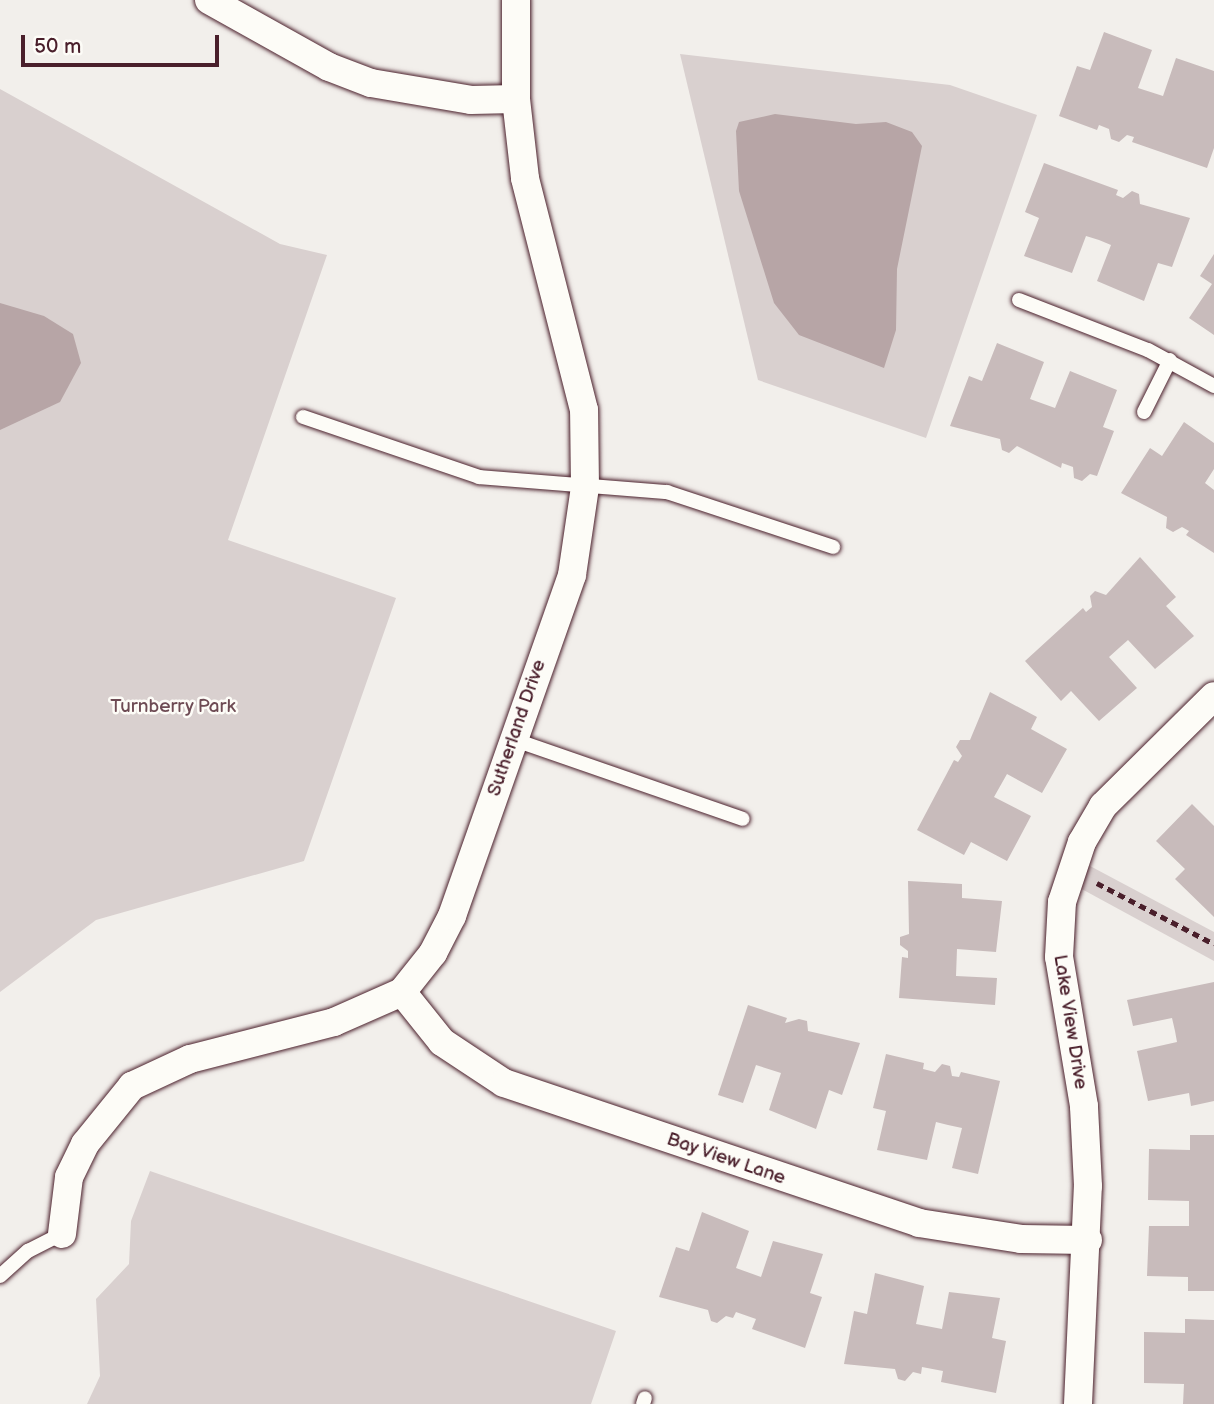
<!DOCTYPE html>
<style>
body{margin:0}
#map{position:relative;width:1214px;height:1404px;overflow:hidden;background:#f2efeb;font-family:"Balsamiq Sans",sans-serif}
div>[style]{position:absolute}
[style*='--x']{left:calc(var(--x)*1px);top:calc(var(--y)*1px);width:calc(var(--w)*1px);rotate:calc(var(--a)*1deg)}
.green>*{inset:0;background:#d9d0cf}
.water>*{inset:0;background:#b7a5a6}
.building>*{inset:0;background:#c8bbbb}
.path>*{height:4.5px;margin-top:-2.25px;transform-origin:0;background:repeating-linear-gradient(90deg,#4a1f2b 0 7px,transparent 0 12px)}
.roads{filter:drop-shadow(0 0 2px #4a1f2b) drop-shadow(0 0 2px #4a1f2b)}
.service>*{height:14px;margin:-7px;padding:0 7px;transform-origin:7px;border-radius:7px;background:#fdfcf7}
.minor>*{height:28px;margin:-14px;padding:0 14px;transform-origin:14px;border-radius:14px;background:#fdfcf7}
span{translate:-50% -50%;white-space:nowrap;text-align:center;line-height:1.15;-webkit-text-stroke:5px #fdfcf7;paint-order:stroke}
.park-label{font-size:19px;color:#6e4b54}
.street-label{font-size:19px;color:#4a1f2b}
.scale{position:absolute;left:21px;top:35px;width:198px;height:32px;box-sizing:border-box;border:4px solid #4a1f2b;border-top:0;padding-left:9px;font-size:21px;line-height:24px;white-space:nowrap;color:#4a1f2b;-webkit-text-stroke:5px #fdfcf7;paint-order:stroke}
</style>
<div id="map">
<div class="green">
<div style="clip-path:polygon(680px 54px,950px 85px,1037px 115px,926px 438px,758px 380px)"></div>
<div style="clip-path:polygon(0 89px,280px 244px,327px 255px,228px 540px,396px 598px,304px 861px,96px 920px,0 992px)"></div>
<div style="clip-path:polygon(1075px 858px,1214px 932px,1214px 961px,1067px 881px)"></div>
<div style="clip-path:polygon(150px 1171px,616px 1331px,591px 1404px,87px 1404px,100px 1376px,96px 1299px,129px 1264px,131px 1221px)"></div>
</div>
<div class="water">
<div style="clip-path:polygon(775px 114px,856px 124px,886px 122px,912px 132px,922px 146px,897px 269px,896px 330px,884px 368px,799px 335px,774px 303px,739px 191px,736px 131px,739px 122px)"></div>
<div style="clip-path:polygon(0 303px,44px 316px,73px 334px,81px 363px,60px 402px,0 430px)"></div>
</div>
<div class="building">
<div style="clip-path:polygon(1104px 32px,1152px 50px,1138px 88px,1163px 96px,1176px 58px,1214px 71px,1214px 148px,1207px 168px,1132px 142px,1134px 137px,1127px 135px,1119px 142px,1111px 139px,1109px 129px,1099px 125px,1097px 130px,1059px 116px,1077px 66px,1090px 70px)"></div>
<div style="clip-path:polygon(1044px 163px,1118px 190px,1116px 195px,1123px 198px,1132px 191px,1139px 194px,1140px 204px,1190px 218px,1172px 267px,1158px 263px,1144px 301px,1097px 281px,1111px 245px,1099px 240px,1086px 236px,1072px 273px,1024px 256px,1039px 218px,1025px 212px)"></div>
<div style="clip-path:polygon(1214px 254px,1214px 335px,1189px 318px,1212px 284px,1200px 276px)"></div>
<div style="clip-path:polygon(997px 343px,1044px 362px,1030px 399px,1055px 408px,1070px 371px,1117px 390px,1103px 427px,1114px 431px,1097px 476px,1090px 474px,1082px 481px,1074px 478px,1073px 467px,1062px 463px,1061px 468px,1017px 446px,1009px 453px,1002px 450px,1000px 439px,950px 426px,969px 376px,982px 381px)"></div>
<div style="clip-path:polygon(1184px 422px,1214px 443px,1214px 469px,1205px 483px,1214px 490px,1214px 553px,1186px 535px,1189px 531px,1182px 527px,1173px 532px,1166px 528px,1167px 517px,1121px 493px,1150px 448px,1162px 456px)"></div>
<div style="clip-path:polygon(1140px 557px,1176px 597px,1166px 606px,1194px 636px,1155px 669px,1128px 640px,1119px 648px,1109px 657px,1137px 688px,1099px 721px,1071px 691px,1061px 701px,1025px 661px,1083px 608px,1086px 612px,1092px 607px,1090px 596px,1095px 591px,1106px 595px)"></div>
<div style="clip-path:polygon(990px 692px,1037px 717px,1031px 729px,1067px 749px,1042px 793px,1007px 774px,994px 797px,1031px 816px,1007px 861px,971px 842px,964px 855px,917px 830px,954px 760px,958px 762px,962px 756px,956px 747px,960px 740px,970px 740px)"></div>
<div style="clip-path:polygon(1192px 804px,1214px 826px,1214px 917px,1175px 879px,1185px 869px,1156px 841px)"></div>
<div style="clip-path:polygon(908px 881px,962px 884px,962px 898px,1002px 901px,996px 952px,957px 949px,956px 976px,997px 978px,995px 1005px,899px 998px,902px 957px,908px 958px,908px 951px,900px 945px,900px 937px,909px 934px)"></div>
<div style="clip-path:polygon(1214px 982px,1214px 1101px,1191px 1106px,1189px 1093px,1148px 1101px,1137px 1051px,1177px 1042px,1175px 1031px,1172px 1018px,1133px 1026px,1127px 1000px)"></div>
<div style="clip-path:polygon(748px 1005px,787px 1018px,785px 1023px,799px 1019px,807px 1021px,808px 1031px,860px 1043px,842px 1095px,829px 1090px,816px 1129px,769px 1110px,781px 1073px,756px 1065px,743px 1103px,718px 1095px)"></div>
<div style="clip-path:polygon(886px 1054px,924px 1063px,923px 1069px,935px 1072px,942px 1064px,950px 1066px,952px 1076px,959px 1077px,961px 1072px,1000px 1081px,978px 1174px,952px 1168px,962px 1128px,948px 1125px,936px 1122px,927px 1160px,877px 1150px,886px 1111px,873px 1108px)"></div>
<div style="clip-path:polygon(1190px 1135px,1214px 1135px,1214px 1291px,1188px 1291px,1188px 1277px,1147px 1276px,1149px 1226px,1189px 1226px,1189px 1201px,1148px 1200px,1149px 1149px,1190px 1150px)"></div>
<div style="clip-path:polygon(702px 1212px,749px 1231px,736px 1268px,761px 1277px,773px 1241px,823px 1254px,810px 1293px,822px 1297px,805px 1348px,752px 1329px,756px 1319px,736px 1312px,733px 1318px,726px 1316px,717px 1323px,711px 1321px,708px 1310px,659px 1297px,676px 1247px,689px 1251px)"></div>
<div style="clip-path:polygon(875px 1273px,924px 1286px,916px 1324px,942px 1329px,949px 1292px,1000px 1298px,992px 1338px,1006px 1341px,996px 1393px,941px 1382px,943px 1371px,922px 1367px,921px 1374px,913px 1372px,905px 1381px,898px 1379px,895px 1369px,844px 1364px,854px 1311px,867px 1314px)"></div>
<div style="clip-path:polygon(1185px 1319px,1214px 1320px,1214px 1404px,1183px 1404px,1184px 1384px,1144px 1383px,1144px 1332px,1185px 1333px)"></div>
</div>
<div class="path">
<div style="--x:1097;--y:883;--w:132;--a:27.5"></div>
</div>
<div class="roads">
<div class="service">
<div style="--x:1019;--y:300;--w:138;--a:21.2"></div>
<div style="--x:1148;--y:350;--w:75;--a:28.6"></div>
<div style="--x:1144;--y:412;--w:58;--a:-63.4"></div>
<div style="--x:303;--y:417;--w:186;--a:18.8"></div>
<div style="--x:479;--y:477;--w:189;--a:4.6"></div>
<div style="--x:667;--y:492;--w:175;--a:18.3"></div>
<div style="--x:512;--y:739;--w:244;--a:19.1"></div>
<div style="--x:0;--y:1276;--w:38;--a:-42"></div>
<div style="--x:28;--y:1251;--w:38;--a:-27"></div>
<div style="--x:643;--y:1404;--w:6;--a:-72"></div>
</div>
<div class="minor">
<div style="--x:209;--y:0;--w:137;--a:29.2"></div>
<div style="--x:329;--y:67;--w:45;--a:20.9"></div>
<div style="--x:371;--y:83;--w:101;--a:9.6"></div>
<div style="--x:471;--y:100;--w:45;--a:-1.3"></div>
<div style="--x:402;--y:992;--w:64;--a:51.3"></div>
<div style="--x:442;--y:1042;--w:74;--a:33.5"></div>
<div style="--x:504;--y:1083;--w:438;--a:18.6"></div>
<div style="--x:919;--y:1223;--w:103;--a:8.9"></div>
<div style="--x:1021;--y:1239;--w:67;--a:0.9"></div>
<div style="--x:62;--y:1234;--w:57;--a:-83"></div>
<div style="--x:69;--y:1177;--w:37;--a:-64"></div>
<div style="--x:85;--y:1144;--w:75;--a:-51"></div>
<div style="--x:132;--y:1086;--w:64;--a:-25"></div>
<div style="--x:190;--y:1059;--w:149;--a:-14.4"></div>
<div style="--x:334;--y:1022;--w:74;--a:-23.8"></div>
<div style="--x:402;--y:992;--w:50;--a:-51.5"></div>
<div style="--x:433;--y:953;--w:42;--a:-62.8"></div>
<div style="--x:452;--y:916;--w:361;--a:-70.6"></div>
<div style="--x:572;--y:575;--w:89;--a:-81.6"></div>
<div style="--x:585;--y:487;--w:77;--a:-90.7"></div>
<div style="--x:584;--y:410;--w:239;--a:-104.3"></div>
<div style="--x:525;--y:178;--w:80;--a:-96.5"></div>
<div style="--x:516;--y:99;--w:99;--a:-90"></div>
<div style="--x:1078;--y:1404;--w:218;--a:-87.4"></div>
<div style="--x:1088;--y:1186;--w:80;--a:-92.9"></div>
<div style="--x:1084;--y:1106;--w:151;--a:-99.5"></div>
<div style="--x:1059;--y:957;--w:55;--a:-86.9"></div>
<div style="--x:1062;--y:902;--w:63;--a:-71.6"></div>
<div style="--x:1082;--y:842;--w:42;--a:-59.7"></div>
<div style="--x:1103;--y:806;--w:156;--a:-44.7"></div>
</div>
</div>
<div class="park-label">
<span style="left:173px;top:707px">Turnberry Park</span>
</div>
<div class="street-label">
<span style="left:517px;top:728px;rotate:-71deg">Sutherland Drive</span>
<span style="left:1070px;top:1022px;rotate:81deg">Lake View Drive</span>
<span style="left:726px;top:1159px;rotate:19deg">Bay View Lane</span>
</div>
<div class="scale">50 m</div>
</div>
